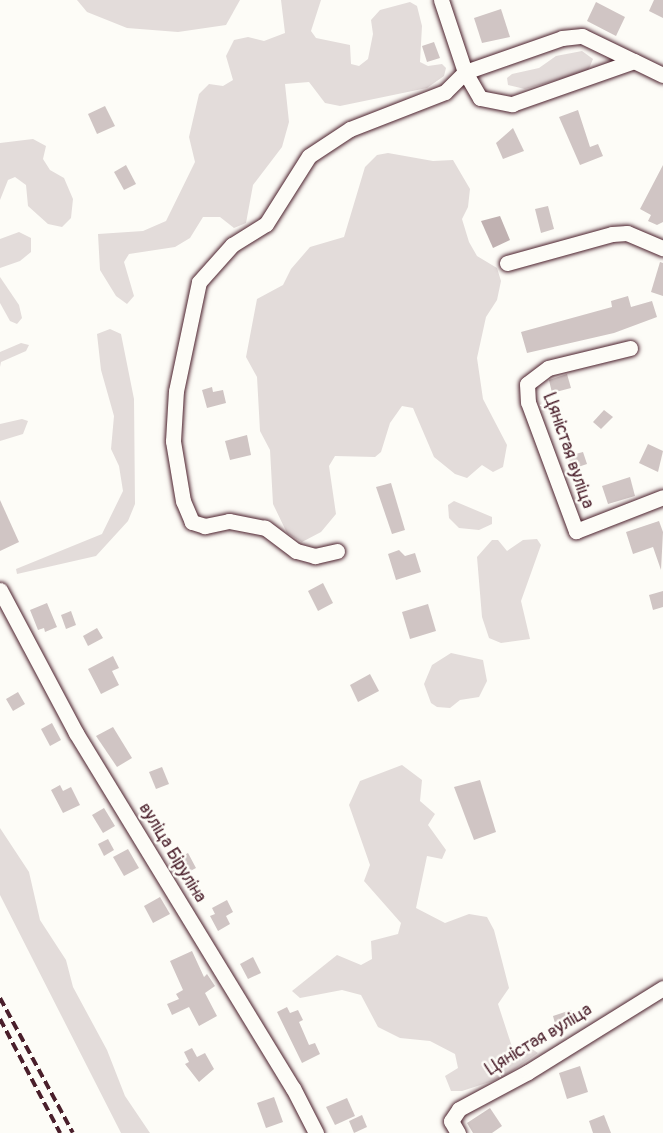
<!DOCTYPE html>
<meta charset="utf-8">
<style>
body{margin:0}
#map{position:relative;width:663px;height:1133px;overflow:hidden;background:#fdfcf7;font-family:Pangolin,sans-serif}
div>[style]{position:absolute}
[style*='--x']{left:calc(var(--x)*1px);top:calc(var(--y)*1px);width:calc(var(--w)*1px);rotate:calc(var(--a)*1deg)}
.green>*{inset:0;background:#e3dcda}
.water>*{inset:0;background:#c0b1b1}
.building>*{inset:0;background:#d0c5c4}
.roads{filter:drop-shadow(0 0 2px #4a1f2b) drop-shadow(0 0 2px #4a1f2b)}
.minor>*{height:15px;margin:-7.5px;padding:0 7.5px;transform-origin:7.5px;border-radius:7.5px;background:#fdfcf7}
.rail>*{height:4px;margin-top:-2px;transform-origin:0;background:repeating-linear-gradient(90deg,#4a1f2b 0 9px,transparent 0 13.5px)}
span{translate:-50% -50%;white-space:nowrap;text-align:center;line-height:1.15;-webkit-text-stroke:5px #fdfcf7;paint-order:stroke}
.street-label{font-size:18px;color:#4a1f2b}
</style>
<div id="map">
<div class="green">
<div style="clip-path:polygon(77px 0,240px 0,226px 25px,178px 32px,127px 28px,87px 12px)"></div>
<div style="clip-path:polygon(281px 0,321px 0,311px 31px,316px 38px,350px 45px,351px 64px,359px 66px,368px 59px,373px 34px,371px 20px,380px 10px,410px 2px,417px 6px,422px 26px,420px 62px,428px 66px,442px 64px,446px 68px,444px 76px,427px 88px,340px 106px,325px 103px,309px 82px,285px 84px,289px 122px,282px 147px,253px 185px,246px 223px,234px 228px,220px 217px,203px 217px,190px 238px,175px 247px,129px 254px,124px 262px,134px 296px,127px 304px,116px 296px,100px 270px,98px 234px,143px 231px,166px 221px,195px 162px,189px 137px,199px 94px,209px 84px,223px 86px,233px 80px,226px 56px,234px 40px,248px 37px,264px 41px,285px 33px)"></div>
<div style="clip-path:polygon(582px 51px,593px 59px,588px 71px,525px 89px,508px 85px,507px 78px,512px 74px,539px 68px,556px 56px)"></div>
<div style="clip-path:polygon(33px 139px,46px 146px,43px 159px,50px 170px,64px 178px,73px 199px,71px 218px,62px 227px,48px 224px,28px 206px,26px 185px,15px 177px,8px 180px,0 200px,0 143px)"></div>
<div style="clip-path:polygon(388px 153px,433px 161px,453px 160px,470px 189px,468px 207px,462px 219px,469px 242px,477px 256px,497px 268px,501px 281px,497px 300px,486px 317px,477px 358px,483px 399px,507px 445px,503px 467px,493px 472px,482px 465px,467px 478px,455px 474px,434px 457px,413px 408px,402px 406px,390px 423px,381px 452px,375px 457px,335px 456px,329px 466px,336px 514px,321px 532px,302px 542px,287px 533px,273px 504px,270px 450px,260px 431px,257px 377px,246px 357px,257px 299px,283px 285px,291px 269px,310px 247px,344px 237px,365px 167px,377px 155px)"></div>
<div style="clip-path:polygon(19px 232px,31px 238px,31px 252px,20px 261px,0 268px,0 239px)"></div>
<div style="clip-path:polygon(0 277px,19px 305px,22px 318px,17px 324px,10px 321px,0 303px)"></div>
<div style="clip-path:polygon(110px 329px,121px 334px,134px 399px,135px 504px,128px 521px,96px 556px,17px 574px,16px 569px,102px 534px,123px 491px,119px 466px,111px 449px,114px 416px,101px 370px,97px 334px)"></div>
<div style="clip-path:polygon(21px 343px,29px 345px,26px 351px,1px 362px,0 367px,0 352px)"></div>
<div style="clip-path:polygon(22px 419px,28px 421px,23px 434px,0 441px,0 424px)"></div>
<div style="clip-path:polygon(454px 501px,492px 517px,492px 524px,479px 530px,459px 528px,449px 518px,448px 505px)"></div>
<div style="clip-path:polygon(537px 539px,541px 545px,521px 601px,530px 639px,501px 643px,489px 638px,482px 617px,477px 557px,492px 540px,498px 540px,507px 551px,523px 540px)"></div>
<div style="clip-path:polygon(451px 653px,483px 660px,487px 681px,479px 697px,460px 700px,450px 708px,437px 707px,431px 703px,424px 684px,432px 665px)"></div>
<div style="clip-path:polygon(402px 765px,422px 780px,420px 801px,435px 814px,428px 825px,446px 850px,442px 859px,427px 856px,416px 908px,445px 923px,469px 914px,487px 917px,494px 930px,509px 988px,498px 1004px,515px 1056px,532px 1049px,538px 1053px,502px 1078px,462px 1091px,451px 1091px,445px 1076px,458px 1068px,455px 1054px,430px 1041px,400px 1038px,378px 1027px,361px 995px,342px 990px,300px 998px,292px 991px,337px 955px,361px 965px,372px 959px,371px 941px,398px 934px,401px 923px,364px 881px,370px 865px,349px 805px,360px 781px)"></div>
<div style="clip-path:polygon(0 828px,29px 872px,40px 920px,66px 960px,73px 987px,107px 1050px,125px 1096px,150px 1133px,121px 1133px,0 895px)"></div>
</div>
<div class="water">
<div style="clip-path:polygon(500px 216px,510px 240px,493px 248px,481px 221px)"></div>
</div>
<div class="building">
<div style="clip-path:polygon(654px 0,663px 0,663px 18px,649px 11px)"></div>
<div style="clip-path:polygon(596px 2px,625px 17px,616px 36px,587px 21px)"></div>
<div style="clip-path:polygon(501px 9px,510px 37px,482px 43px,474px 18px)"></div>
<div style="clip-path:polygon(434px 42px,440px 58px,427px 62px,422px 46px)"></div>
<div style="clip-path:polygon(105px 106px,115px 126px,97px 134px,88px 114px)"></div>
<div style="clip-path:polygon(578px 110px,590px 147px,598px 144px,603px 156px,580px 165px,559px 117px)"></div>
<div style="clip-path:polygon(513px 128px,524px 151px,503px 159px,496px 143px)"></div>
<div style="clip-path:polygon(126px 165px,136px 184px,124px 190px,114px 172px)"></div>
<div style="clip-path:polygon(663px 165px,663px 222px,657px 225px,648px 221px,651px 215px,640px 209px)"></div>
<div style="clip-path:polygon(548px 206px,554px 229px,541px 233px,535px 209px)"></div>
<div style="clip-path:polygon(660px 262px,663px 263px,663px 296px,651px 292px)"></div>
<div style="clip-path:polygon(628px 296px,631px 307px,652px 301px,657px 317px,614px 333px,527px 353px,521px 332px,612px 307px,611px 301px)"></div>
<div style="clip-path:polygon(567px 374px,571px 388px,552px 393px,549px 380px)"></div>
<div style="clip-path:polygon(212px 387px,213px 392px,223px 390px,226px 403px,207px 408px,202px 390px)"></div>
<div style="clip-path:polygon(604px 410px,613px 417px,601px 429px,593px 422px)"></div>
<div style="clip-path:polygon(247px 435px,251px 455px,230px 460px,225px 441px)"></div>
<div style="clip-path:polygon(648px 444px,663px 451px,658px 472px,639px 463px)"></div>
<div style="clip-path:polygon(583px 452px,587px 464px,572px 469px,568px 456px)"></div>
<div style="clip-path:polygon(630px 477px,635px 496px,608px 504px,602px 486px)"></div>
<div style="clip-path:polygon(391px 483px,405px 530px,392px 534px,376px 487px)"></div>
<div style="clip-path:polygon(0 500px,19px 542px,0 551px)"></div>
<div style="clip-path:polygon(659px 521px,663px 532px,661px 570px,653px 547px,633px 554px,626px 532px)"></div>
<div style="clip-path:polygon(399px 550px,405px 556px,415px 553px,421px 572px,396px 580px,388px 554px)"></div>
<div style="clip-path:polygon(323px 583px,333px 603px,318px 611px,308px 591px)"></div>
<div style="clip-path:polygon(663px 591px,663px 607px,653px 610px,649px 595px)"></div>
<div style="clip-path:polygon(47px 603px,57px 627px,45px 632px,44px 628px,38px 630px,30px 610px)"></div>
<div style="clip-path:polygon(428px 604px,436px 631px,410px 639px,402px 612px)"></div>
<div style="clip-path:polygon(71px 611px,76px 625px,66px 629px,61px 615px)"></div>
<div style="clip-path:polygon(97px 628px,103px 638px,88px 646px,83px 636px)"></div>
<div style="clip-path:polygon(113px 656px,119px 668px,112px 671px,119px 685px,101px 694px,88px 669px)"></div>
<div style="clip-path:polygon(370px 674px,379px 691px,358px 702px,350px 685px)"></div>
<div style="clip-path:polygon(18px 692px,25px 704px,13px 711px,6px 699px)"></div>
<div style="clip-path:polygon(52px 723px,61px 740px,50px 746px,41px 729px)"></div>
<div style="clip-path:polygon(113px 727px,132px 758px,117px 767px,96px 736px)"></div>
<div style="clip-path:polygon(162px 767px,169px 784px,156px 789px,149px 772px)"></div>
<div style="clip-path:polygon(480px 780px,496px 832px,474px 840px,454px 787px)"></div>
<div style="clip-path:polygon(60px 785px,63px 791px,71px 787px,80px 805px,63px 813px,51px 790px)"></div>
<div style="clip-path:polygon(104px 808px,115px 826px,103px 833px,92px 815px)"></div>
<div style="clip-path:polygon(108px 839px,114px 850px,104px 856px,98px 844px)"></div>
<div style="clip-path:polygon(128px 849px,139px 868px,124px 876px,113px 857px)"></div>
<div style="clip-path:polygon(188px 853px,196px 868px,177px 878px,169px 863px)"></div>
<div style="clip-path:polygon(160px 897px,170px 914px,153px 923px,144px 906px)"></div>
<div style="clip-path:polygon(227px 900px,233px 912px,226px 916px,230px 924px,218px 931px,210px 916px,215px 914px,212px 908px)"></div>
<div style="clip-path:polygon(192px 951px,204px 977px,207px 974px,215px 986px,205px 993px,217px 1016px,199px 1026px,189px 1007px,172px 1015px,167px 1004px,179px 999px,176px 994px,183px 990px,170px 961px)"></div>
<div style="clip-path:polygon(253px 957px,261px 973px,248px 979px,240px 964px)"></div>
<div style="clip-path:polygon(287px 1007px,290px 1013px,298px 1010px,303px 1020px,299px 1022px,309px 1045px,315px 1043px,320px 1054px,302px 1063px,277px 1012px)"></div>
<div style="clip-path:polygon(571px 1010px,575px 1021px,556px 1027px,553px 1016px)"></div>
<div style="clip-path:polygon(192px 1048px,197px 1057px,205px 1053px,214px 1069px,199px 1082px,185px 1064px,189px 1062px,184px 1052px)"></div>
<div style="clip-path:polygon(580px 1066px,588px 1092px,567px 1099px,559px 1073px)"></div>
<div style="clip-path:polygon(274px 1097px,283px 1122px,266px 1128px,257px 1103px)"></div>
<div style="clip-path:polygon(347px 1098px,355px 1116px,335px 1125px,326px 1107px)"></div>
<div style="clip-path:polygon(490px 1108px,502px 1126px,492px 1133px,473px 1133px,467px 1123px)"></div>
<div style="clip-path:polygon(362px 1115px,367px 1127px,354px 1133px,349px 1121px)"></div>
<div style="clip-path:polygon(604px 1115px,611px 1133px,593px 1133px,589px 1121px)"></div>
</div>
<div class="roads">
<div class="minor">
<div style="--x:441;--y:0;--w:76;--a:71.6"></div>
<div style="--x:465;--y:72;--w:30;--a:60"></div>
<div style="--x:480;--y:98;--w:33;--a:11"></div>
<div style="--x:512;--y:104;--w:129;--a:-19.4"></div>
<div style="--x:634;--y:61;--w:32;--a:26"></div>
<div style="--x:507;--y:263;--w:109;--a:-15.4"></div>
<div style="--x:612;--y:234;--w:15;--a:-4"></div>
<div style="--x:627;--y:233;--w:39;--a:23"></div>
<div style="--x:630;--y:348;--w:84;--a:166.3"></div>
<div style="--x:548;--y:368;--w:26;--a:143"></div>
<div style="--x:527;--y:384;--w:18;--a:87"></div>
<div style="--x:528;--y:402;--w:138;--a:69.6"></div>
<div style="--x:576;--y:531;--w:93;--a:-21.3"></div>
<div style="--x:337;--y:551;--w:23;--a:167"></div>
<div style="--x:315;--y:556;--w:20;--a:-165"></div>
<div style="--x:296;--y:551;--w:39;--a:-143"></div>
<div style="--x:265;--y:528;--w:37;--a:-169"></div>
<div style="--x:229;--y:521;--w:25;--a:168"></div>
<div style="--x:205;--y:526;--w:14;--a:-163"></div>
<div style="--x:192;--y:522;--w:23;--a:-113"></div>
<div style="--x:183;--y:501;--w:61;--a:-99.5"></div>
<div style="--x:173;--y:441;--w:50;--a:-86.6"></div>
<div style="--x:176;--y:391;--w:111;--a:-78.1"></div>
<div style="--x:199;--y:282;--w:50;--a:-48.3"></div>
<div style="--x:232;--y:245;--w:40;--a:-32"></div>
<div style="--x:266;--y:224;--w:80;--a:-57.7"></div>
<div style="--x:309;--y:156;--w:49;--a:-33.4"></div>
<div style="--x:350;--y:129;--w:102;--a:-21.3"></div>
<div style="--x:445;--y:92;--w:28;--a:-45"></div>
<div style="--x:465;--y:72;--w:103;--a:-19.3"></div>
<div style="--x:562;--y:38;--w:20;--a:-6"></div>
<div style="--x:582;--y:36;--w:58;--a:25.7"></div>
<div style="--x:0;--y:590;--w:162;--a:62"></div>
<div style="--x:76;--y:733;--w:416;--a:58.6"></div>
<div style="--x:293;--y:1088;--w:51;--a:62.9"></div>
<div style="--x:458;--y:1133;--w:14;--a:-120"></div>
<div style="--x:451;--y:1121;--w:14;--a:-56"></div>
<div style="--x:459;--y:1109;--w:78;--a:-28.2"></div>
<div style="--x:528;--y:1072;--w:159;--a:-31.9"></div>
</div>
</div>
<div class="rail">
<div style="--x:0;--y:998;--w:153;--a:61.6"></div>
<div style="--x:0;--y:1019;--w:129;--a:62.2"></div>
</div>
<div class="street-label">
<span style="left:568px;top:451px;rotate:71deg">Цяністая вуліца</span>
<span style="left:172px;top:853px;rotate:59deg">вуліца Біруліна</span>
<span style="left:539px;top:1040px;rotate:-31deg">Цяністая вуліца</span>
</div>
</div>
